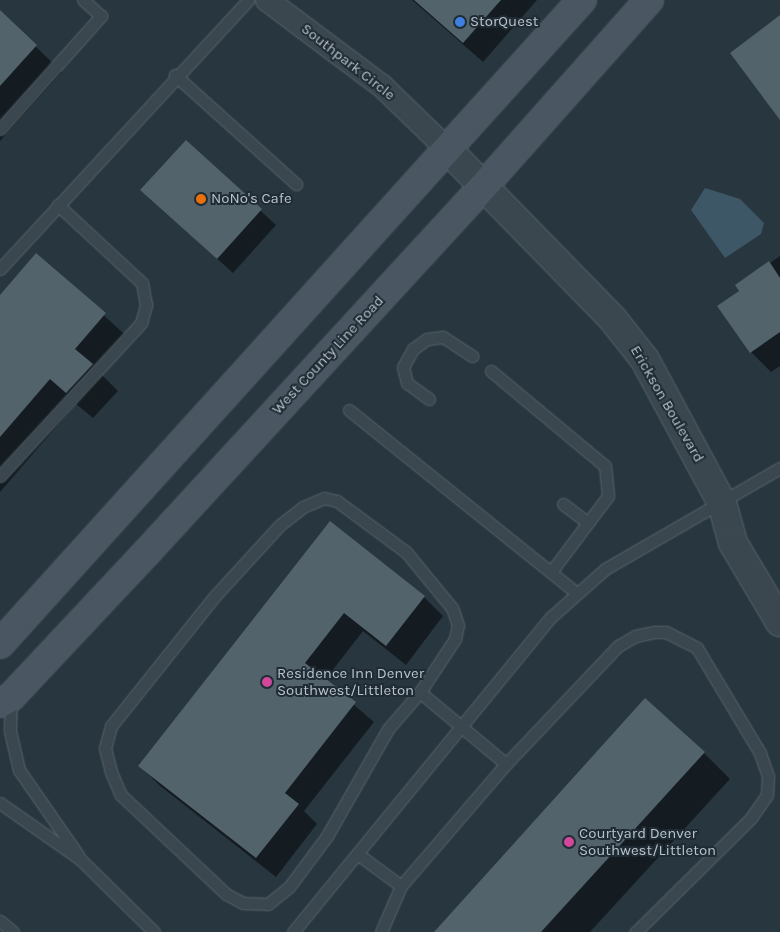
<!DOCTYPE html>
<style>
body{margin:0}
#map{position:relative;width:780px;height:932px;overflow:hidden;background:#27363f;font-family:Karla,sans-serif}
div>[style]{position:absolute}
[style*='--x']{left:calc(var(--x)*1px);top:calc(var(--y)*1px);width:calc(var(--w)*1px);rotate:calc(var(--a)*1deg)}
.water>*{inset:0;background:#3e5767}
.shadow>*{inset:0;background:#0007}
.building>*{inset:0;background:#53636c}
.roads{filter:drop-shadow(0 0 1px #59656d) drop-shadow(0 0 1px #59656d)}
.service>*{height:11px;margin:-5.5px;padding:0 5.5px;transform-origin:5.5px;border-radius:5.5px;background:#3b474f}
.minor>*{height:22px;margin:-11px;padding:0 11px;transform-origin:11px;border-radius:11px;background:#3b474f}
.tertiary>*{height:28px;margin:-14px;padding:0 14px;transform-origin:14px;border-radius:14px;background:#3b474f}
.secondary>*{height:28px;margin:-14px;padding:0 14px;transform-origin:14px;border-radius:14px;background:#4a5762}
.dots>*{width:14px;height:14px;translate:-50% -50%;box-sizing:border-box;border:2px solid #202c35;border-radius:50%}
span{translate:-50% -50%;white-space:nowrap;text-align:center;line-height:1.15;-webkit-text-stroke:4px #202c35;paint-order:stroke}
.poi-label{font-size:15px;color:#b8c2ca}
.left{translate:0 -50%;text-align:left}
.street-label{font-size:15px;color:#b8c2ca}
</style>
<div id="map">
<div class="water">
<div style="clip-path:polygon(705px 188px,740px 199px,764px 223px,761px 234px,725px 258px,691px 210px)"></div>
</div>
<div class="shadow">
<div style="clip-path:polygon(412px 0,537px 0,483px 62px)"></div>
<div style="clip-path:polygon(0 12px,62px 72px,0 141px)"></div>
<div style="clip-path:polygon(186px 142px,276px 225px,233px 273px,157px 205px)"></div>
<div style="clip-path:polygon(36px 254px,131px 340px,101px 374px,118px 391px,93px 418px,76px 404px,0 492px,0 296px)"></div>
<div style="clip-path:polygon(780px 256px,780px 366px,771px 372px,751px 352px,719px 306px,741px 292px,737px 286px)"></div>
<div style="clip-path:polygon(330px 523px,424px 597px,443px 616px,406px 665px,363px 631px,325px 680px,374px 722px,304px 811px,317px 824px,276px 877px,159px 785px,140px 766px)"></div>
<div style="clip-path:polygon(704px 753px,730px 779px,590px 932px,437px 932px)"></div>
</div>
<div class="building">
<div style="clip-path:polygon(414px 0,501px 0,463px 43px)"></div>
<div style="clip-path:polygon(0 10px,37px 45px,0 86px)"></div>
<div style="clip-path:polygon(780px 15px,780px 120px,730px 53px)"></div>
<div style="clip-path:polygon(186px 140px,262px 209px,217px 259px,140px 190px)"></div>
<div style="clip-path:polygon(36px 253px,106px 313px,75px 349px,93px 364px,66px 393px,50px 379px,0 437px,0 295px)"></div>
<div style="clip-path:polygon(769px 261px,780px 278px,780px 332px,750px 353px,717px 306px,739px 291px,735px 285px)"></div>
<div style="clip-path:polygon(330px 521px,425px 596px,386px 646px,344px 613px,305px 663px,356px 702px,285px 793px,299px 804px,256px 858px,138px 766px)"></div>
<div style="clip-path:polygon(645px 698px,705px 752px,541px 932px,434px 932px)"></div>
</div>
<div class="roads">
<div class="service">
<div style="--x:175;--y:75;--w:163;--a:42"></div>
<div style="--x:0;--y:129;--w:152;--a:-48.2"></div>
<div style="--x:101;--y:16;--w:24;--a:-138"></div>
<div style="--x:0;--y:269;--w:366;--a:-47.3"></div>
<div style="--x:491;--y:371;--w:148;--a:39.8"></div>
<div style="--x:605;--y:466;--w:30;--a:84"></div>
<div style="--x:608;--y:496;--w:95;--a:126.9"></div>
<div style="--x:429;--y:399;--w:27;--a:-144"></div>
<div style="--x:407;--y:383;--w:16;--a:-104"></div>
<div style="--x:403;--y:367;--w:21;--a:-61"></div>
<div style="--x:413;--y:349;--w:17;--a:-36"></div>
<div style="--x:427;--y:339;--w:16;--a:-7"></div>
<div style="--x:443;--y:337;--w:35;--a:33"></div>
<div style="--x:349;--y:410;--w:292;--a:38.8"></div>
<div style="--x:0;--y:476;--w:208;--a:-47.3"></div>
<div style="--x:141;--y:323;--w:19;--a:-74"></div>
<div style="--x:146;--y:305;--w:22;--a:-100"></div>
<div style="--x:142;--y:283;--w:115;--a:-137.1"></div>
<div style="--x:563;--y:504;--w:31;--a:37"></div>
<div style="--x:11;--y:699;--w:32;--a:92"></div>
<div style="--x:10;--y:731;--w:40;--a:77"></div>
<div style="--x:19;--y:770;--w:103;--a:55.2"></div>
<div style="--x:506;--y:764;--w:163;--a:-46.5"></div>
<div style="--x:618;--y:646;--w:20;--a:-30"></div>
<div style="--x:635;--y:636;--w:19;--a:-12"></div>
<div style="--x:654;--y:632;--w:12;--a:0"></div>
<div style="--x:666;--y:632;--w:35;--a:27"></div>
<div style="--x:697;--y:648;--w:122;--a:59"></div>
<div style="--x:760;--y:753;--w:24;--a:71"></div>
<div style="--x:768;--y:776;--w:19;--a:93"></div>
<div style="--x:767;--y:795;--w:29;--a:125"></div>
<div style="--x:750;--y:819;--w:161;--a:135.3"></div>
<div style="--x:0;--y:803;--w:98;--a:35"></div>
<div style="--x:80;--y:859;--w:104;--a:44.6"></div>
<div style="--x:359;--y:855;--w:52;--a:36.4"></div>
<div style="--x:401;--y:886;--w:161;--a:-49.3"></div>
<div style="--x:506;--y:764;--w:112;--a:-140.1"></div>
<div style="--x:420;--y:692;--w:64;--a:-56.6"></div>
<div style="--x:455;--y:639;--w:14;--a:-78"></div>
<div style="--x:458;--y:625;--w:18;--a:-109"></div>
<div style="--x:452;--y:608;--w:72;--a:-129.4"></div>
<div style="--x:406;--y:552;--w:86;--a:-143.5"></div>
<div style="--x:337;--y:501;--w:13;--a:-167"></div>
<div style="--x:324;--y:498;--w:23;--a:157"></div>
<div style="--x:303;--y:507;--w:31;--a:142"></div>
<div style="--x:279;--y:526;--w:96;--a:132.5"></div>
<div style="--x:214;--y:597;--w:165;--a:128.6"></div>
<div style="--x:111;--y:726;--w:23;--a:105"></div>
<div style="--x:105;--y:748;--w:25;--a:76"></div>
<div style="--x:111;--y:772;--w:25;--a:67"></div>
<div style="--x:121;--y:795;--w:144;--a:43.3"></div>
<div style="--x:226;--y:894;--w:19;--a:28"></div>
<div style="--x:243;--y:903;--w:25;--a:2"></div>
<div style="--x:268;--y:904;--w:27;--a:-39"></div>
<div style="--x:289;--y:887;--w:64;--a:-53.3"></div>
<div style="--x:327;--y:836;--w:123;--a:-60.3"></div>
<div style="--x:388;--y:729;--w:49;--a:-49.1"></div>
<div style="--x:0;--y:921;--w:17;--a:40"></div>
<div style="--x:293;--y:932;--w:407;--a:-50.7"></div>
<div style="--x:551;--y:617;--w:72;--a:-41.6"></div>
<div style="--x:605;--y:569;--w:202;--a:-30"></div>
<div style="--x:381;--y:932;--w:50;--a:-66.5"></div>
</div>
<div class="minor">
<div style="--x:267;--y:0;--w:144;--a:36.8"></div>
<div style="--x:382;--y:86;--w:92;--a:44.1"></div>
</div>
<div class="tertiary">
<div style="--x:448;--y:150;--w:235;--a:45.7"></div>
<div style="--x:612;--y:318;--w:53;--a:51.8"></div>
<div style="--x:645;--y:360;--w:162;--a:61.7"></div>
<div style="--x:722;--y:503;--w:41;--a:74.6"></div>
<div style="--x:733;--y:543;--w:92;--a:59.3"></div>
</div>
<div class="secondary">
<div style="--x:0;--y:644;--w:868;--a:-47.9"></div>
<div style="--x:0;--y:703;--w:13;--a:-29"></div>
<div style="--x:11;--y:697;--w:200;--a:-46.8"></div>
<div style="--x:148;--y:551;--w:495;--a:-47.4"></div>
<div style="--x:483;--y:187;--w:250;--a:-48.4"></div>
</div>
</div>
<div class="dots">
<div style="left:460px;top:22px;background:#3f7fe0"></div>
<div style="left:201px;top:199px;background:#e8710a"></div>
<div style="left:267px;top:682px;background:#d1479c"></div>
<div style="left:569px;top:842px;background:#d1479c"></div>
</div>
<div class="poi-label">
<span class="left" style="left:470px;top:22px">StorQuest</span>
<span class="left" style="left:211px;top:199px">NoNo's Cafe</span>
<span class="left" style="left:277px;top:682px">Residence Inn Denver<br>Southwest/Littleton</span>
<span class="left" style="left:579px;top:842px">Courtyard Denver<br>Southwest/Littleton</span>
</div>
<div class="street-label">
<span style="left:348px;top:62px;rotate:38deg">Southpark Circle</span>
<span style="left:328px;top:355px;rotate:-47deg">West County Line Road</span>
<span style="left:667px;top:404px;rotate:60deg">Erickson Boulevard</span>
</div>
</div>
